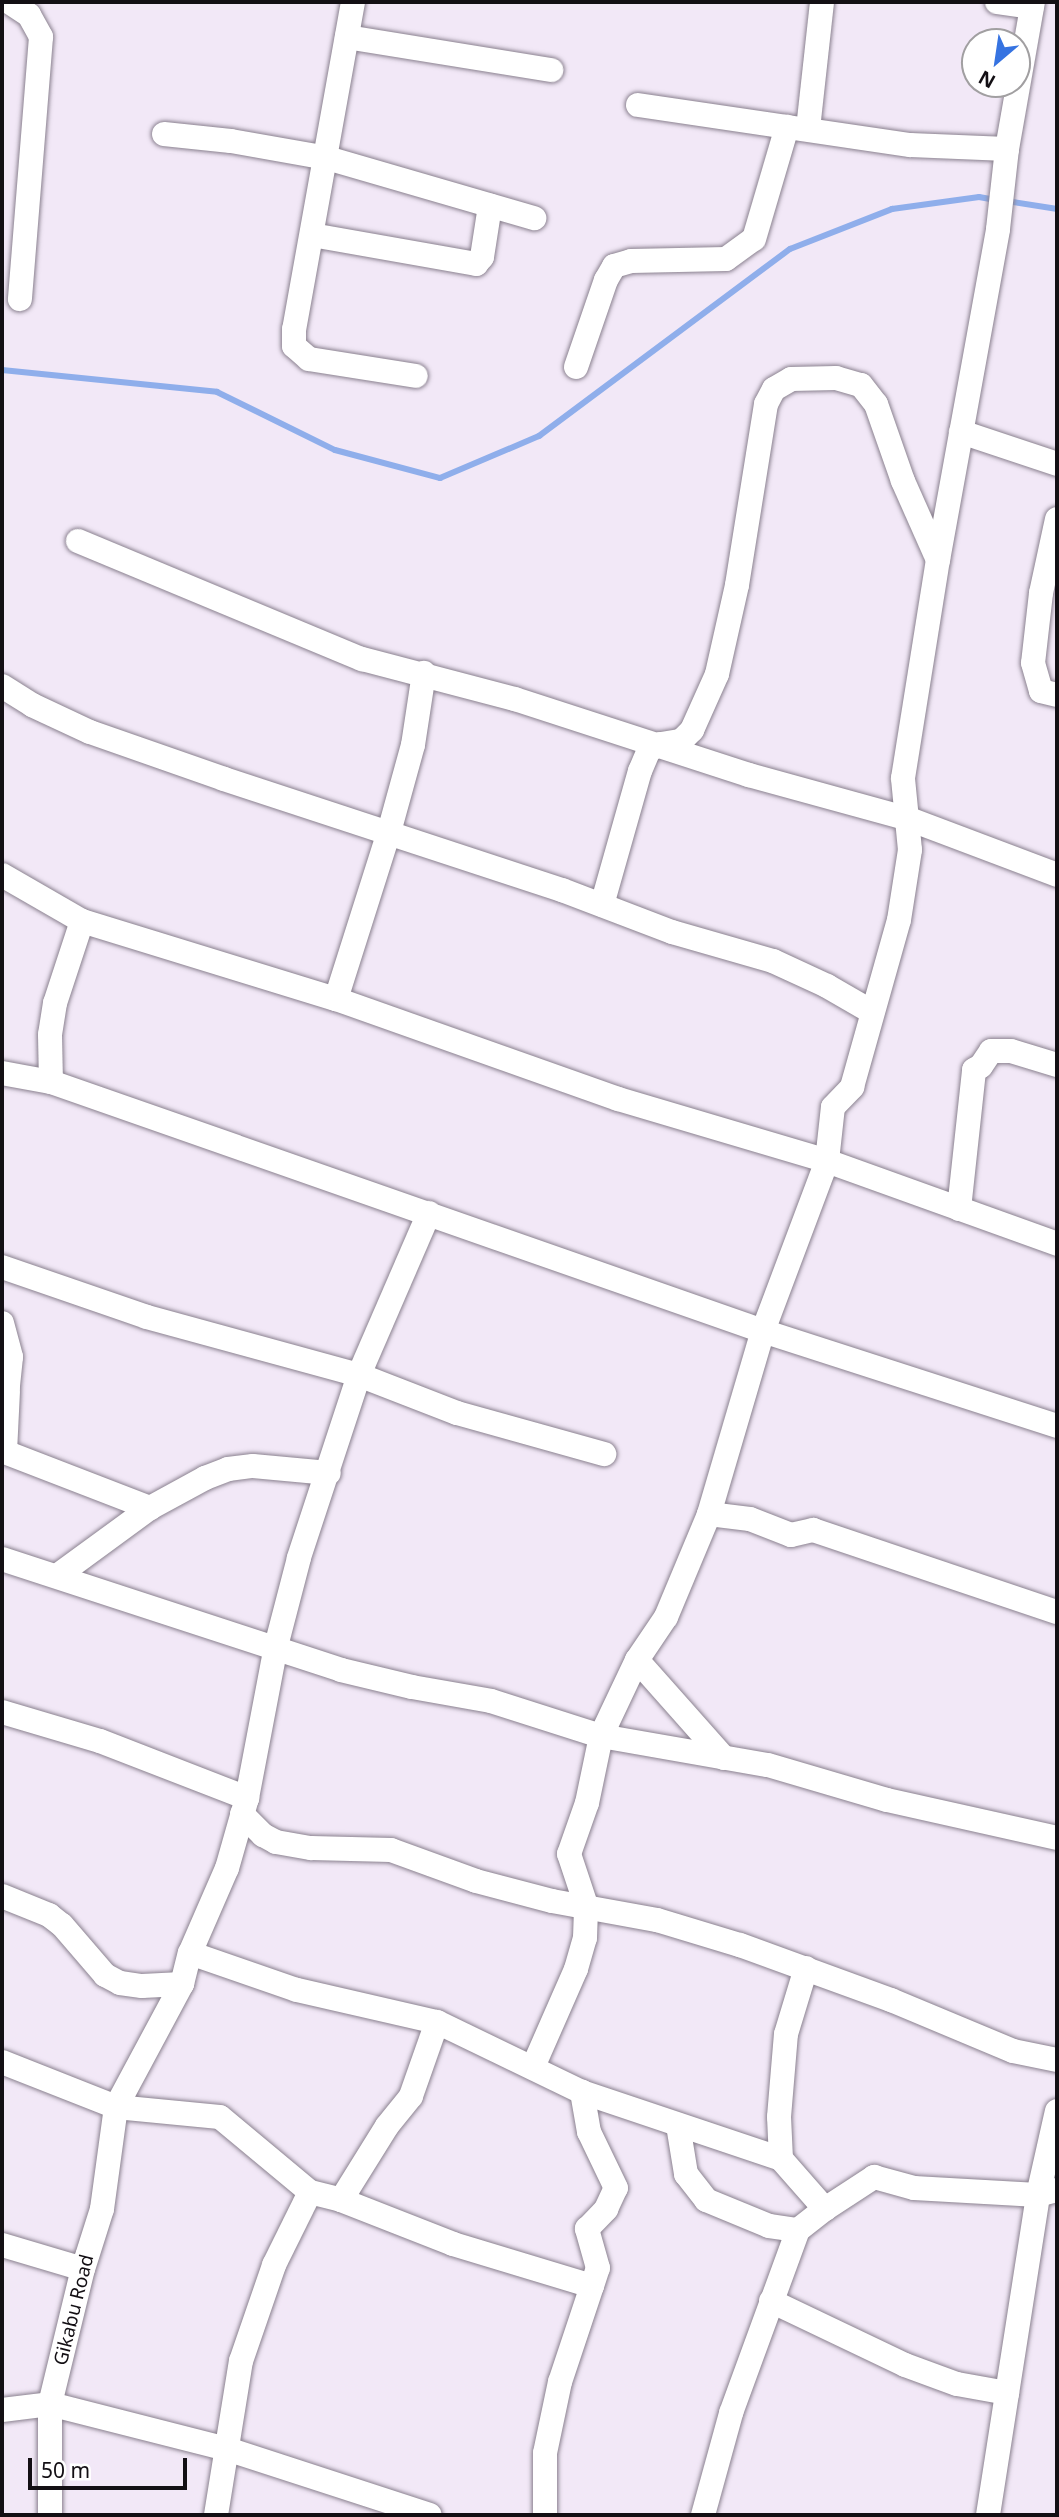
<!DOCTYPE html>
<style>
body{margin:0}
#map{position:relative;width:1059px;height:2517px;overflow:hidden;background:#f2e8f7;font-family:"Noto Sans",sans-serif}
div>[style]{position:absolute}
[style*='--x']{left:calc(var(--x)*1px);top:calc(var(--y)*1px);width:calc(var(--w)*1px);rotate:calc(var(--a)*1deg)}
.stream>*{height:6px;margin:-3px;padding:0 3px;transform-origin:3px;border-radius:3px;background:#8faeeb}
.roads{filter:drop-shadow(0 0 2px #8a818f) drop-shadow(0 0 2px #8a818f)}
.minor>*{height:24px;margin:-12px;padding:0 12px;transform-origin:12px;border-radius:12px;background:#fff}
span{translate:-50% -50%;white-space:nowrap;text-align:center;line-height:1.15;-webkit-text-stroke:7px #fff;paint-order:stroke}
.street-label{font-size:19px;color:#130f14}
.frame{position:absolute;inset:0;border:4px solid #130f14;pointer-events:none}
.north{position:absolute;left:961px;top:28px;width:70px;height:70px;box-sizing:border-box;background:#fff;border:2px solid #a19fa1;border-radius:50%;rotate:209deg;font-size:19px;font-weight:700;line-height:28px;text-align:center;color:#130f14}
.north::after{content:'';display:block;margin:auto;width:24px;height:32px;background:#3673e1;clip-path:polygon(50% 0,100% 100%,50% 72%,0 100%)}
.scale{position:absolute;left:28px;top:2458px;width:159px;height:32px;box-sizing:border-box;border:4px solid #130f14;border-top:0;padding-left:9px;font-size:21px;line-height:24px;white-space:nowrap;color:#130f14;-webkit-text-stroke:5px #fff;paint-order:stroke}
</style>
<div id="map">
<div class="stream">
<div style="--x:1007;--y:201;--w:51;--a:9.1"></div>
<div style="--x:2;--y:370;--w:216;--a:5.8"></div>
<div style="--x:217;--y:392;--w:131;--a:26.2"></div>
<div style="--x:335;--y:450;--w:109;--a:14.9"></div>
<div style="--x:440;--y:478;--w:108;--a:-23"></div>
<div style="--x:539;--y:436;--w:313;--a:-36.7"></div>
<div style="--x:790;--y:249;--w:110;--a:-21.4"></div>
<div style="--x:892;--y:209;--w:88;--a:-7.9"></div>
<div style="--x:979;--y:197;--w:17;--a:10"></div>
</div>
<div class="roads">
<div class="minor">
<div style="--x:9;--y:2;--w:24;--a:33"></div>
<div style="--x:29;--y:15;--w:25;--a:61"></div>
<div style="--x:41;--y:37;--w:263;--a:94.6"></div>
<div style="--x:353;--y:2;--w:332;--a:100.2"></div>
<div style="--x:294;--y:329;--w:17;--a:90"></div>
<div style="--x:294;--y:346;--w:20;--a:41"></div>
<div style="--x:309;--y:359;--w:108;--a:9"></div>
<div style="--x:997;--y:2;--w:35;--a:8"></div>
<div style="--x:347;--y:37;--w:207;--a:9.2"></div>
<div style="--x:638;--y:105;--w:275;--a:8.4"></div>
<div style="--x:910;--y:145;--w:97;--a:2.4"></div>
<div style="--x:808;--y:129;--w:128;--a:-83.7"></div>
<div style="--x:164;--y:134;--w:67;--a:6"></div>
<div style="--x:231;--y:141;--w:97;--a:10"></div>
<div style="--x:327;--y:158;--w:216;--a:16.2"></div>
<div style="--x:312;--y:235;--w:167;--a:10"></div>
<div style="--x:476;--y:264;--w:9;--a:-49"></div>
<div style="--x:482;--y:257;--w:52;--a:-81.1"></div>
<div style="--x:576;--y:367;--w:92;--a:-71"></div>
<div style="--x:606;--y:280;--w:16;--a:-60"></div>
<div style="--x:614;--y:266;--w:18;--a:-16"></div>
<div style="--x:631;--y:261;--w:95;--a:-1.2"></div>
<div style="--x:726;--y:259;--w:34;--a:-36"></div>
<div style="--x:754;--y:239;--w:117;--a:-73.6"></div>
<div style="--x:961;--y:432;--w:101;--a:18.4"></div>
<div style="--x:1057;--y:519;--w:76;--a:102.2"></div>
<div style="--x:1041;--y:593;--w:70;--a:96.5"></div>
<div style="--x:1033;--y:663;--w:29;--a:74"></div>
<div style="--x:1041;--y:691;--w:16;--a:14"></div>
<div style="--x:78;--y:541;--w:308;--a:22.6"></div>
<div style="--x:362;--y:659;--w:158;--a:14.7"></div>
<div style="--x:515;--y:699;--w:246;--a:18"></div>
<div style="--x:749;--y:775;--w:166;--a:15.4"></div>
<div style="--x:909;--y:819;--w:158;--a:20.7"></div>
<div style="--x:2;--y:686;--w:36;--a:32"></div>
<div style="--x:32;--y:705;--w:64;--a:25"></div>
<div style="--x:90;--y:732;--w:142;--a:19.3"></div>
<div style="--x:224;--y:779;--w:356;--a:18.2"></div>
<div style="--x:562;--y:890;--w:118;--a:20.9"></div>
<div style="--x:672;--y:932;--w:105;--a:16"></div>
<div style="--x:773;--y:961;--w:60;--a:24.8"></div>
<div style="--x:827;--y:986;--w:52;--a:30"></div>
<div style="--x:2;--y:875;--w:92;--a:29.9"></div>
<div style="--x:82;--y:921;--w:266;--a:17.1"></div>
<div style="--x:336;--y:999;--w:299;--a:19.5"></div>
<div style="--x:618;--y:1099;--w:218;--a:16.5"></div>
<div style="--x:827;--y:1161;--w:245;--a:19.8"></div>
<div style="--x:602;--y:905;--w:139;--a:-74.2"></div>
<div style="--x:640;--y:771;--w:23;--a:-67"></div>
<div style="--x:649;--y:750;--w:13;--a:-27"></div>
<div style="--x:661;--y:744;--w:20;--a:-9"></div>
<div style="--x:681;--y:741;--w:16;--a:-45"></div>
<div style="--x:692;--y:730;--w:61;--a:-65.9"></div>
<div style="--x:717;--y:674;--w:91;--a:-77.3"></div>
<div style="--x:737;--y:585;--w:183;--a:-80.9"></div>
<div style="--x:766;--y:404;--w:17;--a:-62"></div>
<div style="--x:774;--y:389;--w:20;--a:-30"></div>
<div style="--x:791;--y:379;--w:45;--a:-1.3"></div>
<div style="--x:836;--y:378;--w:26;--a:16"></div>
<div style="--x:861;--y:385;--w:24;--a:52"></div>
<div style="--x:876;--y:404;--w:82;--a:70.7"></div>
<div style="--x:903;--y:481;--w:86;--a:66.1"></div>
<div style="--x:82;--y:921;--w:86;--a:108.2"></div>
<div style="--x:55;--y:1003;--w:32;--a:99"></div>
<div style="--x:50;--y:1035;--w:47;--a:88.8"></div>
<div style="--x:51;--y:1082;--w:754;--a:19.28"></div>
<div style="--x:763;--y:1331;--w:309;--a:17.9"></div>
<div style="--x:336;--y:999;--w:175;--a:-72.4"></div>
<div style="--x:389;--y:832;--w:90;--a:-74.6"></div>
<div style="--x:413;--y:745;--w:73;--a:-81.3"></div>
<div style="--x:2;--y:1073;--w:50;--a:10.4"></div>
<div style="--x:959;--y:1209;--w:140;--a:-83.8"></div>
<div style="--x:974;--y:1070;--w:8;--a:-30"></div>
<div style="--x:981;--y:1066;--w:18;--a:-56"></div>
<div style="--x:991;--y:1051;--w:20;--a:0"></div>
<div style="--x:1011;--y:1051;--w:48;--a:16.9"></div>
<div style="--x:429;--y:1213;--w:176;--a:113.4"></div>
<div style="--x:359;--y:1375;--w:193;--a:108.2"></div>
<div style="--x:299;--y:1558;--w:91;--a:104.6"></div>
<div style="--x:276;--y:1646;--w:155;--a:100.8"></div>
<div style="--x:247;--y:1798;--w:73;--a:105.9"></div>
<div style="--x:227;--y:1868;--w:93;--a:113.5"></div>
<div style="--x:190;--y:1953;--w:113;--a:19.1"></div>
<div style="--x:297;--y:1990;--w:144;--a:12.9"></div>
<div style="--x:437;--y:2022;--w:161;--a:25.8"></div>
<div style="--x:582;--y:2092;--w:210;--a:18.6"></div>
<div style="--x:781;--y:2159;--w:67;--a:48.7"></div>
<div style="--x:825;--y:2209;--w:59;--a:-33.1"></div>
<div style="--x:874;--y:2177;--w:41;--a:15.4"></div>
<div style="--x:914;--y:2188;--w:124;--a:3.2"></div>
<div style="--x:1038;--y:2195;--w:20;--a:-15"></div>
<div style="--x:2;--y:1267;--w:153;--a:19"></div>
<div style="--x:147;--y:1317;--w:220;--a:15.3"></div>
<div style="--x:359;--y:1375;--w:105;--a:21.2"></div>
<div style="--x:457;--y:1413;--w:153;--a:15.6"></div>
<div style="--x:2;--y:1323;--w:35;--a:75"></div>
<div style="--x:11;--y:1357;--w:29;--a:96"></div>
<div style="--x:8;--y:1386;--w:20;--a:108"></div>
<div style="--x:2;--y:1451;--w:159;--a:21.1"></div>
<div style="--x:5;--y:1452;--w:61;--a:-87.2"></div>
<div style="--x:709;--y:1514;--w:41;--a:7"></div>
<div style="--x:750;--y:1519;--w:44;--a:21.3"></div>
<div style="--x:791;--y:1535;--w:23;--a:-13"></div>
<div style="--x:813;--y:1530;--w:257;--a:18.6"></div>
<div style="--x:2;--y:1559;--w:357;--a:18.1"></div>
<div style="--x:341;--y:1670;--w:73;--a:13.5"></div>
<div style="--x:412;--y:1687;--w:80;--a:10"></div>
<div style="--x:491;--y:1701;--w:115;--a:17.7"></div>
<div style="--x:601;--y:1736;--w:169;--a:9.9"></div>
<div style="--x:768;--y:1765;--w:124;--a:16.4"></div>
<div style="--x:887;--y:1800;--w:174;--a:12.6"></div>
<div style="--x:57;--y:1576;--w:115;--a:-36.2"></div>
<div style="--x:150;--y:1508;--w:63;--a:-28.6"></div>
<div style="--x:205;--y:1478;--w:25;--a:-21"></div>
<div style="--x:228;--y:1469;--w:25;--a:-7"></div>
<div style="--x:253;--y:1466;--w:76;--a:5.3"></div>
<div style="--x:637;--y:1660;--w:131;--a:48.4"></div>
<div style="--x:2;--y:1712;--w:102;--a:16.5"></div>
<div style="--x:100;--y:1741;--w:158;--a:21.2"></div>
<div style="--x:242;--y:1814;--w:30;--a:45"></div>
<div style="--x:263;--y:1835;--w:15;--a:28"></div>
<div style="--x:276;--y:1842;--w:36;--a:10"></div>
<div style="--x:311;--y:1848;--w:80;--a:1.4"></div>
<div style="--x:391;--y:1850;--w:90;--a:20"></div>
<div style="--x:476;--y:1881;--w:79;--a:14.7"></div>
<div style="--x:552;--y:1901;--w:107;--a:10.3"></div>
<div style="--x:657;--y:1920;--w:87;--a:16.8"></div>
<div style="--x:740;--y:1945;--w:161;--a:20"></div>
<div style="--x:891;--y:2000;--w:132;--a:22.7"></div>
<div style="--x:1013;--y:2051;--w:45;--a:11.6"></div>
<div style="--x:2;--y:1896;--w:51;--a:22"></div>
<div style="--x:49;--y:1915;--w:16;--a:38"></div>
<div style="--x:62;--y:1925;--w:66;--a:49.3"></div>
<div style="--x:105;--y:1975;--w:17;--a:28"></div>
<div style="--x:120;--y:1983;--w:22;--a:8"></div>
<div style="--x:142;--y:1986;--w:40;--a:-2.9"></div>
<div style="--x:2;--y:2062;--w:123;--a:21.5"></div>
<div style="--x:116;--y:2107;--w:104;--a:5.5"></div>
<div style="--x:220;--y:2117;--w:117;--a:39.8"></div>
<div style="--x:310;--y:2192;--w:32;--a:14"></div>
<div style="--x:341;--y:2200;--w:87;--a:-58.1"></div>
<div style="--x:387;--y:2126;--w:38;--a:-51"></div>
<div style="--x:411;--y:2096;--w:78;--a:-70.6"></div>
<div style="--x:533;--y:2067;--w:107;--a:-66.3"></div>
<div style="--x:576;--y:1969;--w:32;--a:-74"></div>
<div style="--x:585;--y:1938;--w:33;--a:-88"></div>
<div style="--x:586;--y:1905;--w:54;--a:-108.4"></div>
<div style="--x:569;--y:1854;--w:54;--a:-70.6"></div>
<div style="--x:587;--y:1803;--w:68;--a:-78.2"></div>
<div style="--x:601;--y:1736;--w:84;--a:-64.7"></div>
<div style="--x:637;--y:1660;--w:52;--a:-56"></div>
<div style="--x:666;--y:1617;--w:112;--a:-67.3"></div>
<div style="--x:709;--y:1514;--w:191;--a:-73.6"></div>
<div style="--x:763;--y:1331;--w:182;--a:-69.4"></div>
<div style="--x:827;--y:1161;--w:54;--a:-83.7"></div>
<div style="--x:833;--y:1107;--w:28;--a:-46"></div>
<div style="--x:852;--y:1087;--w:173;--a:-74.3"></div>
<div style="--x:899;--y:920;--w:71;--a:-81.1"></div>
<div style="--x:910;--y:850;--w:72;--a:-95.6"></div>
<div style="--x:903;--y:778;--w:221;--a:-80.9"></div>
<div style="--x:938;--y:560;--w:336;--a:-79.7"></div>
<div style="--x:998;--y:229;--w:81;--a:-83.6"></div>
<div style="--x:1007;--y:149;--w:149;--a:-80"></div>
<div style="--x:678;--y:2125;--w:50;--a:80.7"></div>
<div style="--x:686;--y:2174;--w:33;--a:52"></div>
<div style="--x:706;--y:2200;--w:68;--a:22.4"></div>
<div style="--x:769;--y:2226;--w:29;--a:8"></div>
<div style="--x:781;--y:2159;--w:42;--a:-92.7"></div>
<div style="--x:779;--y:2117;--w:83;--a:-85.2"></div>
<div style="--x:786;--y:2034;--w:69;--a:-73.1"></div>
<div style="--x:341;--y:2200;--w:120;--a:21.4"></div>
<div style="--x:453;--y:2244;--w:145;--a:16.8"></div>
<div style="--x:592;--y:2286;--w:19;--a:-72"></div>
<div style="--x:598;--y:2268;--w:41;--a:-105.8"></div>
<div style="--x:587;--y:2229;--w:28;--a:-46"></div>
<div style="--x:606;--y:2209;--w:23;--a:-65"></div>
<div style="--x:616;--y:2188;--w:62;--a:-115.7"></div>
<div style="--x:589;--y:2132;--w:41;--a:-99.9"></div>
<div style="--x:2;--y:2245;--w:84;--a:16.5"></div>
<div style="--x:771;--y:2301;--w:148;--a:25.5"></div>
<div style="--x:905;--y:2365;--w:55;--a:20.1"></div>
<div style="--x:957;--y:2384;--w:51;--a:10.2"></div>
<div style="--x:2;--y:2410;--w:48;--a:-7.1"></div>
<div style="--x:50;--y:2404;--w:183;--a:14.3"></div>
<div style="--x:227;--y:2449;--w:213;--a:18"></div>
<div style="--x:50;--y:2515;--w:111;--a:-90"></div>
<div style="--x:50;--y:2404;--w:139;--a:-76.3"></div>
<div style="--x:83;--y:2269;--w:63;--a:-72.4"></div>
<div style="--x:102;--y:2209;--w:103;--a:-82.2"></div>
<div style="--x:116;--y:2107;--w:140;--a:-61.8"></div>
<div style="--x:182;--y:1984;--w:32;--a:-76"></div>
<div style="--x:216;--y:2515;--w:156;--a:-80.8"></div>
<div style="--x:241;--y:2361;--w:102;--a:-71"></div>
<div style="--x:274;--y:2265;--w:81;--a:-63.7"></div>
<div style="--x:545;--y:2515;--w:62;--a:-90"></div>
<div style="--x:545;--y:2453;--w:73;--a:-78.1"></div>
<div style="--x:560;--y:2382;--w:101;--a:-71.6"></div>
<div style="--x:703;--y:2515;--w:106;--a:-74.6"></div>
<div style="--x:731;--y:2413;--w:195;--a:-69.9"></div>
<div style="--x:798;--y:2230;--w:34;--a:-38"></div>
<div style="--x:988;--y:2515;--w:324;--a:-81.1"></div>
<div style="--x:1038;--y:2195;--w:86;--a:-77.3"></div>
</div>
</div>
<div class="street-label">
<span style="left:74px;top:2310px;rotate:-76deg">Gikabu Road</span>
</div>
<div class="frame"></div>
<div class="north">N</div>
<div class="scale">50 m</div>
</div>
